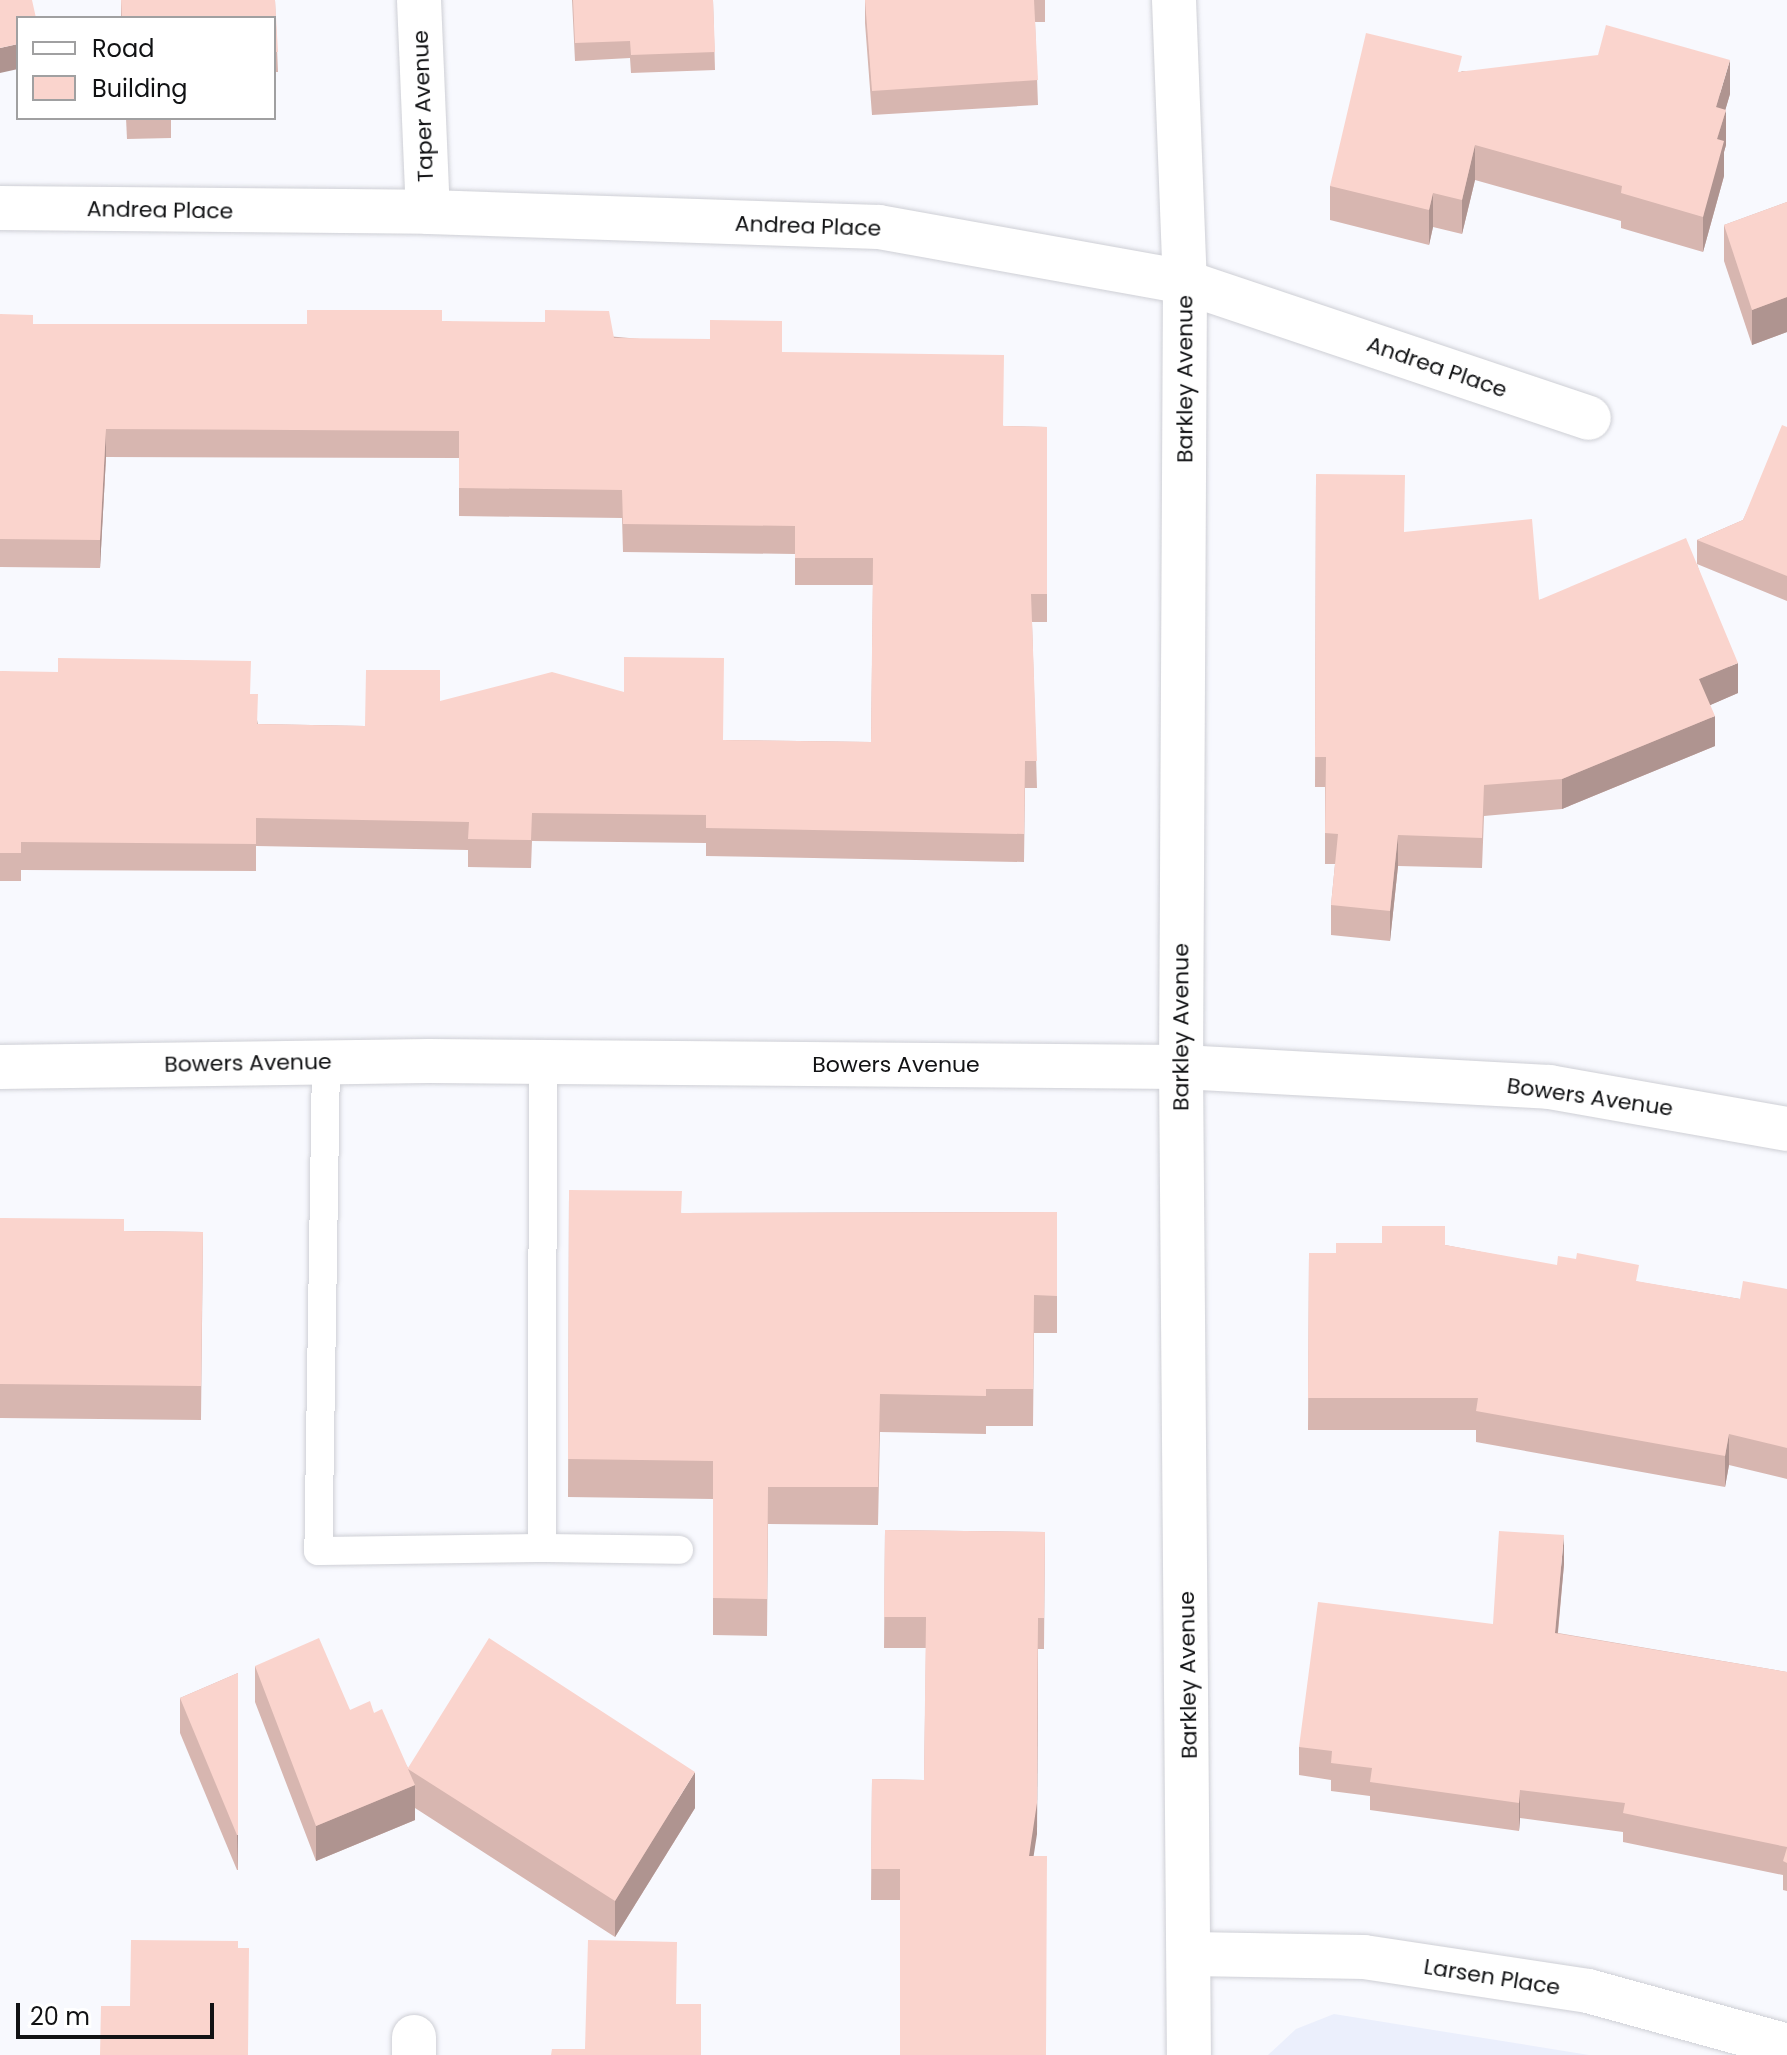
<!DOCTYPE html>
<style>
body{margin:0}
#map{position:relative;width:1787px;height:2055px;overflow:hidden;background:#f8f9fe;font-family:Poppins,sans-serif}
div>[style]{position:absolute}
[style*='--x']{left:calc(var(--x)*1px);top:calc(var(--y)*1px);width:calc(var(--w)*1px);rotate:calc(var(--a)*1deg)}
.built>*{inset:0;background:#ebeffc}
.roads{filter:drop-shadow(0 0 2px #cecfd5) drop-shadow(0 0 2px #cecfd5)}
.service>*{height:28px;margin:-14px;padding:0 14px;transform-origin:14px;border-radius:14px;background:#fff}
.minor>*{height:44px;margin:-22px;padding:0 22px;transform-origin:22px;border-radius:22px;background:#fff}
.secondary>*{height:44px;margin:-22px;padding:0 22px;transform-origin:22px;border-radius:22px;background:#fff}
.wall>*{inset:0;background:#d7b6b0}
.shaded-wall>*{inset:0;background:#af9490}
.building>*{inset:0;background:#fad4cd}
span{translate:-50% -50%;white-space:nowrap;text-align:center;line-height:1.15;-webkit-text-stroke:6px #fff;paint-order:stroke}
.street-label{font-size:22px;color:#111214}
.legend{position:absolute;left:16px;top:16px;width:260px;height:104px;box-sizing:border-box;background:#fff;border:2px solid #a0a0a1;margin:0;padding:10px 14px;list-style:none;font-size:24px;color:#111214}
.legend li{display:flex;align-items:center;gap:16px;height:40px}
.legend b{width:40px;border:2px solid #a0a0a1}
.scale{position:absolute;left:16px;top:2003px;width:198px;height:36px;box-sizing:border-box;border:4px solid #111214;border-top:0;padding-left:10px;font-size:24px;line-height:28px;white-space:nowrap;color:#111214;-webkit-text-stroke:6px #fff;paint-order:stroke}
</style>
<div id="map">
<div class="built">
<div style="clip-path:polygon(1334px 2014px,1589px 2055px,1268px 2055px,1296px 2029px)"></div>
</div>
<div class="roads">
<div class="service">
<div style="--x:326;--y:1062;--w:489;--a:90.9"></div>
<div style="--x:318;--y:1551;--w:224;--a:-0.8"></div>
<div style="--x:542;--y:1548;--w:486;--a:-89.9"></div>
<div style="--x:542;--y:1548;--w:137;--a:0.8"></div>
</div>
<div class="minor">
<div style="--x:419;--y:0;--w:212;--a:87.6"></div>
<div style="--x:1174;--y:0;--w:282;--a:87.8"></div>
<div style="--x:1185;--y:282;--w:785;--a:90.29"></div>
<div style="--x:1181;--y:1067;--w:988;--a:89.54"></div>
<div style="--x:0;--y:208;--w:428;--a:0.5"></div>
<div style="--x:428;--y:212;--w:451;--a:1.9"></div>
<div style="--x:879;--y:227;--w:311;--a:10.2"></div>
<div style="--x:1185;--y:282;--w:426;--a:18.6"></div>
<div style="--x:1191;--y:1954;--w:173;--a:1"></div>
<div style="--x:1364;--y:1957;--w:227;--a:8.6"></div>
<div style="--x:1588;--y:1991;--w:206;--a:15.4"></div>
<div style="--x:414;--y:2037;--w:18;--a:90"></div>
</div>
<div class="secondary">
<div style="--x:0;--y:1067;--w:429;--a:-0.8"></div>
<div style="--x:429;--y:1061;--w:752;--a:0.46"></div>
<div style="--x:1181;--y:1067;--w:369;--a:3.1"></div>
<div style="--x:1549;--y:1087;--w:242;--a:10"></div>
</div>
</div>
<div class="wall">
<div style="clip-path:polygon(121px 0,275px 0,278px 72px,274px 72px,274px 18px,121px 18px)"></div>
<div style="clip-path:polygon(572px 0,713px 0,715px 70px,631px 73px,630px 58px,575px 61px)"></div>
<div style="clip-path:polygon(865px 0,1045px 0,1045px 22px,1035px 22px,1038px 105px,872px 115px,865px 23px)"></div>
<div style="clip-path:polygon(1462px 71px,1730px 94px,1725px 110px,1726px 145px,1724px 152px,1724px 176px,1703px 252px,1621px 228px,1621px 221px,1475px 180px,1462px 234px,1433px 227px,1429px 245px,1330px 220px,1330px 186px)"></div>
<div style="clip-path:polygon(126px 118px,171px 118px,171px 138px,127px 139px)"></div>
<div style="clip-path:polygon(1787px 202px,1787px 332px,1752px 345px,1724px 261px,1724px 225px)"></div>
<div style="clip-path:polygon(0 314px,33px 324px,307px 324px,442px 321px,782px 352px,1004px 426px,1047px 427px,1047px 622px,1032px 622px,1037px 788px,1025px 788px,1024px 862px,706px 856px,706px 843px,532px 841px,531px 868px,468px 867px,468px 850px,256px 846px,256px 871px,21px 870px,21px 881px,0 881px,0 671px,251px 694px,258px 724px,365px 726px,440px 701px,723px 740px,871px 742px,873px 585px,795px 585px,795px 554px,623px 552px,622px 518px,459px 516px,459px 458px,106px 457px,100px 568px,0 567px)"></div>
<div style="clip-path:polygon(1787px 427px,1787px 601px,1697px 564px,1738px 693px,1710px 705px,1715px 746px,1562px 809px,1484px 816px,1482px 868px,1398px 866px,1390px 941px,1331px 935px,1331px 905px,1335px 864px,1325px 864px,1325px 787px,1315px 787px,1316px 474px,1404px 532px,1539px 600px,1697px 564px,1697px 540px,1743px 520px)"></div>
<div style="clip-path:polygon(569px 1190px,682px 1213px,1057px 1212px,1057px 1333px,1034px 1333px,1033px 1426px,986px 1426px,986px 1434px,880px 1432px,878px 1525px,768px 1524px,767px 1636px,713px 1635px,713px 1499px,568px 1497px)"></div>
<div style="clip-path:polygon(0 1218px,124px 1231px,203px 1232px,201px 1420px,0 1418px)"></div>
<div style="clip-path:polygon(1445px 1245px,1639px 1282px,1740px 1299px,1787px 1289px,1787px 1479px,1729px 1465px,1725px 1487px,1476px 1442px,1476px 1430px,1308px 1430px,1309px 1253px,1336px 1253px)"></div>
<div style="clip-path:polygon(885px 1530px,1045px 1532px,1044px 1649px,1038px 1649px,1037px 1834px,900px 1900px,871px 1900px,872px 1779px,924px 1780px,926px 1648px,884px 1648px)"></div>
<div style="clip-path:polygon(1564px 1564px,1558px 1633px,1787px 1672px,1787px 1891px,1783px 1890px,1783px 1875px,1623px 1842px,1623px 1832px,1520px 1818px,1519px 1831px,1370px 1810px,1370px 1796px,1331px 1791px,1331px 1780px,1299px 1775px,1299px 1747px,1493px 1624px)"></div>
<div style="clip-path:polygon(255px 1666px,350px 1710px,374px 1713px,408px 1768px,695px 1808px,615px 1937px,415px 1808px,415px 1820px,316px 1861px,255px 1702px)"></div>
<div style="clip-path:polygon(238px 1673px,238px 1870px,237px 1870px,180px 1733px,180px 1698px)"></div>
</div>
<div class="shaded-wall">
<div style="clip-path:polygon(18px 44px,18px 69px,0 73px,0 48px)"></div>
<div style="clip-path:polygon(1730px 60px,1730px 94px,1716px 142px,1716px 107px)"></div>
<div style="clip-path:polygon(1726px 110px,1726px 145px,1724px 152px,1724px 176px,1703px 252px,1703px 217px,1717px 139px)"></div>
<div style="clip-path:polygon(1475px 145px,1475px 180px,1462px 234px,1462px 200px)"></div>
<div style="clip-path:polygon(1433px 193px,1433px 227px,1429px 245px,1429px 210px)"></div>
<div style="clip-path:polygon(1787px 297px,1787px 332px,1752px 345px,1752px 310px)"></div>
<div style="clip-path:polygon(106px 429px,106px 457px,100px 568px,100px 540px)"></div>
<div style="clip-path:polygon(1738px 663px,1738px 693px,1699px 710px,1699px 679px)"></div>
<div style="clip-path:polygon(1715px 716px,1715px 746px,1562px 809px,1562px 779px)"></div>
<div style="clip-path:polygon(1398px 835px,1398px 866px,1390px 941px,1390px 911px)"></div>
<div style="clip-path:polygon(1729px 1434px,1729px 1465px,1725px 1487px,1725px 1456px)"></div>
<div style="clip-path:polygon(1564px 1535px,1564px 1564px,1555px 1661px,1555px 1633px)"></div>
<div style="clip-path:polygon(1038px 1618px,1037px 1834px,1029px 1886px,1029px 1856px)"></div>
<div style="clip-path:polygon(695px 1772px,695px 1808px,615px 1937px,615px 1901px)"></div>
<div style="clip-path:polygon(415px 1785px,415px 1820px,316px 1861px,316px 1826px)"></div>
<div style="clip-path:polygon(1520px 1790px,1520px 1818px,1519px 1831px,1519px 1803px)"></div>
<div style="clip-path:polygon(237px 1835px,238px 1835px,237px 1870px)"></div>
</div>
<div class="building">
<div style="clip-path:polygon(0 0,32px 0,36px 18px,18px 18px,18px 44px,0 48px)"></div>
<div style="clip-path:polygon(121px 0,275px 0,278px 52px,274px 52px,274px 18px,122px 18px)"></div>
<div style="clip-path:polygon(573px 0,713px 0,715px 52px,631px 55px,630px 41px,575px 43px)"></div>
<div style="clip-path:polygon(865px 0,1034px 0,1038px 80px,872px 91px)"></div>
<div style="clip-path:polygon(1606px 25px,1730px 60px,1716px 107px,1726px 110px,1717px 139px,1724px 141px,1703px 217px,1621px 193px,1622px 186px,1475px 145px,1462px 200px,1433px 193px,1429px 210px,1330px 186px,1366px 33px,1462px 56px,1458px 72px,1598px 55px)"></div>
<div style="clip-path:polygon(127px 118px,171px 118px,127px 119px)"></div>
<div style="clip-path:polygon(1787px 202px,1787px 297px,1752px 310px,1724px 225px)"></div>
<div style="clip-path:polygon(307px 310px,442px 310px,442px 321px,545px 322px,545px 310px,609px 311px,614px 338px,710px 339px,710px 320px,782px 321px,782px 352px,1004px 355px,1003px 426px,1047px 427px,1047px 594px,1031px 594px,1037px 761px,1025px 761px,1024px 834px,706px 828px,706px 815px,532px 813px,531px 840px,468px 839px,469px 822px,256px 818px,256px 844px,21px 842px,21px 853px,0 853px,0 671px,58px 672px,58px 658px,251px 661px,250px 694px,258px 694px,257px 724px,365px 726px,366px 670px,440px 670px,440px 701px,552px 672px,624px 692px,624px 657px,724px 658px,723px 740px,871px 742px,873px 558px,795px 558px,795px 526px,623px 524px,622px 490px,459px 488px,459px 431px,106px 429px,100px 540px,0 539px,0 314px,33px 315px,33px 324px,307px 324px)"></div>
<div style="clip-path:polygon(1782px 425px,1787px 427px,1787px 576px,1697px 540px,1743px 520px)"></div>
<div style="clip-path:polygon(1316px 474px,1405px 475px,1404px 532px,1532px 519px,1539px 600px,1686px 538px,1738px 663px,1699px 679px,1715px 716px,1562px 779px,1484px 785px,1482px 838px,1398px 835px,1390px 911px,1331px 905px,1338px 834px,1325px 833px,1326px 757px,1315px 757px)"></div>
<div style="clip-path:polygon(569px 1190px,682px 1191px,681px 1213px,1057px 1212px,1057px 1296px,1034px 1295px,1033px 1389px,986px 1389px,986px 1396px,880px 1394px,878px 1487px,768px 1487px,767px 1599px,713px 1598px,713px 1461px,568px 1459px)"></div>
<div style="clip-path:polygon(0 1218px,124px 1219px,124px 1231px,203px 1232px,201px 1386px,0 1384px)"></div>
<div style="clip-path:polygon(1382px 1226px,1445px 1226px,1445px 1245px,1557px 1265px,1558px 1256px,1576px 1259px,1577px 1253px,1639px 1265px,1636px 1281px,1740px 1299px,1743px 1281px,1787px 1289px,1787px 1448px,1729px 1434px,1725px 1456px,1476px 1411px,1478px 1398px,1308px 1398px,1309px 1253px,1336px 1253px,1336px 1243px,1382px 1243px)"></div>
<div style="clip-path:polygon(885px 1530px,1045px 1532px,1044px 1618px,1038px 1618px,1037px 1803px,1029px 1856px,1047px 1856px,1046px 2055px,900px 2055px,900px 1869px,871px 1869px,872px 1779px,924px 1780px,926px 1617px,884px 1617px)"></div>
<div style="clip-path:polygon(1499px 1531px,1564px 1535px,1555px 1633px,1787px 1672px,1787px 1847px,1623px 1813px,1625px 1803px,1520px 1790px,1519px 1803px,1370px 1782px,1372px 1768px,1331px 1763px,1332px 1751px,1299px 1747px,1318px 1602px,1493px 1624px)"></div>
<div style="clip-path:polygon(319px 1638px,350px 1710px,370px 1701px,374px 1713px,382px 1709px,408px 1768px,489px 1638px,695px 1772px,615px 1901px,408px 1769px,415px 1785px,316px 1826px,255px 1666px)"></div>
<div style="clip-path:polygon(238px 1673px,238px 1835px,237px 1835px,180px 1698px)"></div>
<div style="clip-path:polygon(1787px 1848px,1787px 1863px,1783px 1861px)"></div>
<div style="clip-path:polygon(131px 1940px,238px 1941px,238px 1948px,249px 1948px,248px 2055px,100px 2055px,101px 2006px,130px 2006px)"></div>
<div style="clip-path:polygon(588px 1940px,677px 1942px,676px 2004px,701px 2004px,701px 2055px,551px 2055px,552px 2049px,585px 2049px)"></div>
</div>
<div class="street-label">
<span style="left:423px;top:106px;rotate:-92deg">Taper Avenue</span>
<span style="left:160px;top:210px;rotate:1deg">Andrea Place</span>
<span style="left:808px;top:226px;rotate:2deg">Andrea Place</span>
<span style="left:1437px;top:367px;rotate:19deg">Andrea Place</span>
<span style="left:1185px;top:379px;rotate:-90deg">Barkley Avenue</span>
<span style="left:1181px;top:1027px;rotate:-90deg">Barkley Avenue</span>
<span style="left:248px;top:1063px;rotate:-1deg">Bowers Avenue</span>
<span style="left:896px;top:1065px">Bowers Avenue</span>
<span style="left:1590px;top:1097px;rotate:8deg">Bowers Avenue</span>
<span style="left:1188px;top:1675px;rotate:-91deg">Barkley Avenue</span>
<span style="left:1492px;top:1977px;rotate:9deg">Larsen Place</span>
</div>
<ul class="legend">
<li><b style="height:10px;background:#fff"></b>Road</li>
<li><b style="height:22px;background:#fad4cd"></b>Building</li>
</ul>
<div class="scale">20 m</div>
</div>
